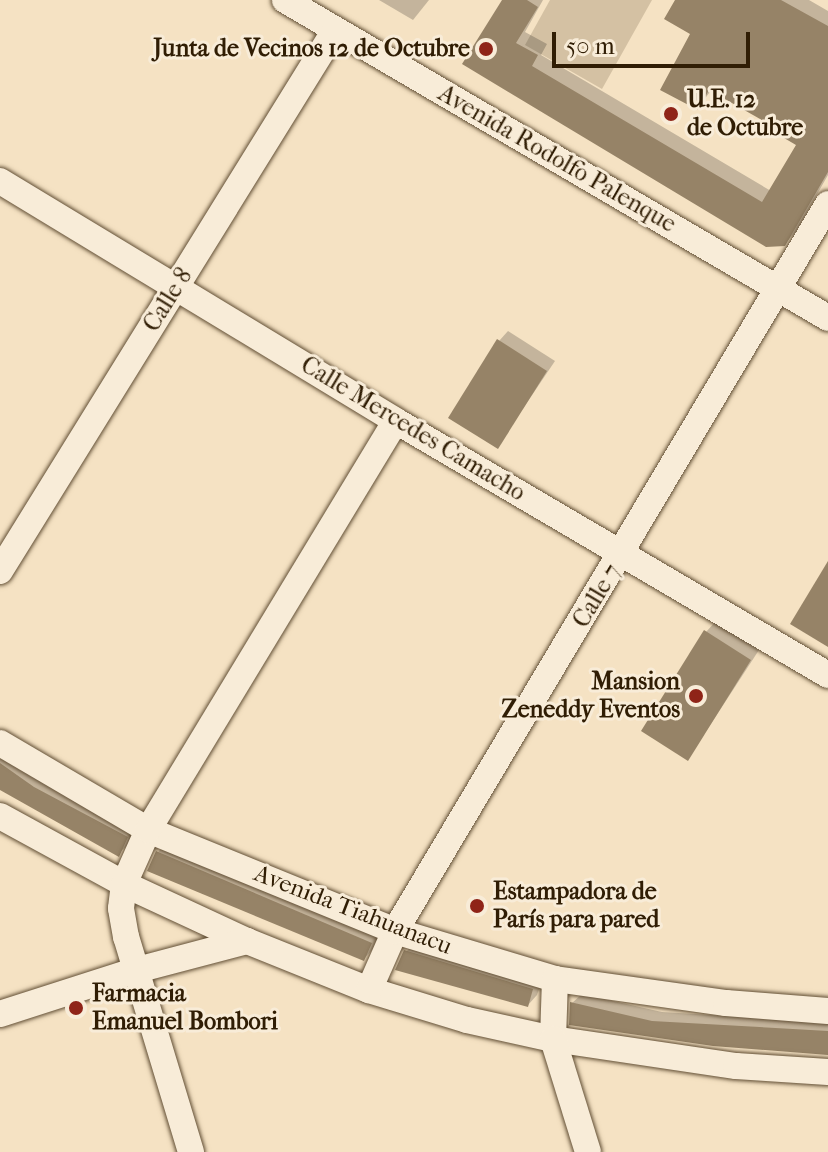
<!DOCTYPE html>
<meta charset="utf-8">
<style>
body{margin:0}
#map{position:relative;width:828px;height:1152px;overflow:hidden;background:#f5e2c3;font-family:"IM FELL French Canon",serif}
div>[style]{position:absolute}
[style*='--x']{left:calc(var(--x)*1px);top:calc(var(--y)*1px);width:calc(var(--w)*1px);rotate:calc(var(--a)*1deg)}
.green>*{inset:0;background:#d4c1a3}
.shadow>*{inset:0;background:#0003}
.building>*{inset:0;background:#968367}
.roads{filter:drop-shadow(0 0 2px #614e34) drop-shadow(0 0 2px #614e34)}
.street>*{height:26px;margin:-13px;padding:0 13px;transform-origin:13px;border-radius:13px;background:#f8ecd8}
.dots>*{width:22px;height:22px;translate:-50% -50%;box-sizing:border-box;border:4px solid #f8ecd8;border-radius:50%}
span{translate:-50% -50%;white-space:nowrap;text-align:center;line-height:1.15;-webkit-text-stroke:6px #f8ecd8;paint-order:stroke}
.poi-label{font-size:24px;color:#301d04;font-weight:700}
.right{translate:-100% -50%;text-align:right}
.left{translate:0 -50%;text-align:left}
.street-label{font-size:24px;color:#301d04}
.scale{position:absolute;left:552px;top:32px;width:198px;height:36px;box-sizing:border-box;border:4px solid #301d04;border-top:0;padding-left:10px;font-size:24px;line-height:28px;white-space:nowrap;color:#301d04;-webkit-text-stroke:6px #f8ecd8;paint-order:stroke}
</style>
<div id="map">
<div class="green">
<div style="clip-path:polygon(550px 0,652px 0,602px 89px,525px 45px)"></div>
</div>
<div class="shadow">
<div style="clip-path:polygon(379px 0,429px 0,413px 20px)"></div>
<div style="clip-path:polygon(504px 0,543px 0,525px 32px,547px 44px,541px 55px,771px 191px,798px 144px,784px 130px,712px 89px,698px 108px,692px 33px,677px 0,809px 0,828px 11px,828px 175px,795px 233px,784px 244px,464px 63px)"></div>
<div style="clip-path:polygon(508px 331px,555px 361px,497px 447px,499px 341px)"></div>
<div style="clip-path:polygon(715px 622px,759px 650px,688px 759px,706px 632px)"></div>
<div style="clip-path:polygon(0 747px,136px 827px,128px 845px,118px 854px,0 788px)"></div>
<div style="clip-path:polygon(167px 843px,380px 934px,373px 949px,364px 959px,158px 852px)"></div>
<div style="clip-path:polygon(415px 942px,542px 980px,537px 995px,528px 1005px,406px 952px)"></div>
<div style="clip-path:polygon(582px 994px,662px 1012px,828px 1022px,828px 1053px,713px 1044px,572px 1003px)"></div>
</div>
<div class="building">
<div style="clip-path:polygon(502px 0,527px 0,538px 7px,516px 43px,538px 55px,532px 66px,762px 202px,796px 145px,779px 135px,781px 131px,709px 90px,698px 110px,660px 90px,690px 34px,664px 19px,675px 0,781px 0,828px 26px,828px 172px,785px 246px,766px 247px,462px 64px)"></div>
<div style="clip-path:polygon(497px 339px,547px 371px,498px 449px,448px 418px)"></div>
<div style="clip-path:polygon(828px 561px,828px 647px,790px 624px)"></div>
<div style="clip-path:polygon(704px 630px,751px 660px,688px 761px,641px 731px)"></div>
<div style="clip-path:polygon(0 763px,34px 787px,128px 837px,119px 857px,0 790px)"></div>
<div style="clip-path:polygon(156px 851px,372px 943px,364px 961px,147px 871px)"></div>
<div style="clip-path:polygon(404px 950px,533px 989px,528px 1007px,395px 970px)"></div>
<div style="clip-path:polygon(570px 1002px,652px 1021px,828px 1031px,828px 1055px,713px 1046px,569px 1025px)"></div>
</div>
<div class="roads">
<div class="street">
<div style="--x:285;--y:0;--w:629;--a:30.35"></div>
<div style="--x:0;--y:181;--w:463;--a:31.2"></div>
<div style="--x:396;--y:421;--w:501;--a:30.45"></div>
<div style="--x:0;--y:571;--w:636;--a:-58.23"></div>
<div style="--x:0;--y:743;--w:172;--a:30.4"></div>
<div style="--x:148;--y:830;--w:267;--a:22.2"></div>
<div style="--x:395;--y:931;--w:167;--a:16.7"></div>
<div style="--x:555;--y:979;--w:173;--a:8"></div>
<div style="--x:726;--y:1003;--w:102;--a:4.5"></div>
<div style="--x:0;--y:816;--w:141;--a:28.7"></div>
<div style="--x:124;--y:884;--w:136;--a:24.9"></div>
<div style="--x:247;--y:941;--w:131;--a:21.9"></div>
<div style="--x:369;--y:990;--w:102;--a:17"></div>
<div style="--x:467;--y:1020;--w:88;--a:12.5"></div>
<div style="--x:553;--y:1039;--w:185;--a:8.4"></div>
<div style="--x:736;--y:1066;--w:92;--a:3.7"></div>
<div style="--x:555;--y:979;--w:60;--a:91.9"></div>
<div style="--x:553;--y:1039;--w:118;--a:72.8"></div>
<div style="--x:369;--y:990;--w:64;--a:-66.2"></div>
<div style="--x:395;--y:931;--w:846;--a:-59.22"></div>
<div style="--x:0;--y:1014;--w:144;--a:-17.8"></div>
<div style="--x:137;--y:970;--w:114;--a:-14.8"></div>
<div style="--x:191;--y:1152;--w:225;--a:-106.8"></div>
<div style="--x:126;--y:937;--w:29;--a:-100"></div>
<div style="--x:121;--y:908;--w:24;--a:-83"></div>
<div style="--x:124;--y:884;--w:59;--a:-66"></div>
<div style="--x:148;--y:830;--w:478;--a:-58.8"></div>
</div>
</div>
<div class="dots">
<div style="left:486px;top:49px;background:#8f2418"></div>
<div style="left:671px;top:114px;background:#8f2418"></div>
<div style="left:696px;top:696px;background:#8f2418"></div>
<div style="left:477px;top:906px;background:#8f2418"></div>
<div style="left:76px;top:1008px;background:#8f2418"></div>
</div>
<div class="poi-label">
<span class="right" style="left:470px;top:49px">Junta de Vecinos 12 de Octubre</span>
<span class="left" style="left:687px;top:114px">U.E. 12<br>de Octubre</span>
<span class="right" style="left:680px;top:696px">Mansion<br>Zeneddy Eventos</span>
<span class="left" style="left:493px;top:906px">Estampadora de<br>París para pared</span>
<span class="left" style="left:92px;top:1008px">Farmacia<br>Emanuel Bombori</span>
</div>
<div class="street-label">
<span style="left:557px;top:159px;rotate:30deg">Avenida Rodolfo Palenque</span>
<span style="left:168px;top:300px;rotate:-58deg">Calle 8</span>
<span style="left:413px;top:429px;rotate:31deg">Calle Mercedes Camacho</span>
<span style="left:597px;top:596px;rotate:-59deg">Calle 7</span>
<span style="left:353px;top:910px;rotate:21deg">Avenida Tiahuanacu</span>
</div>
<div class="scale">50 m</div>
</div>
